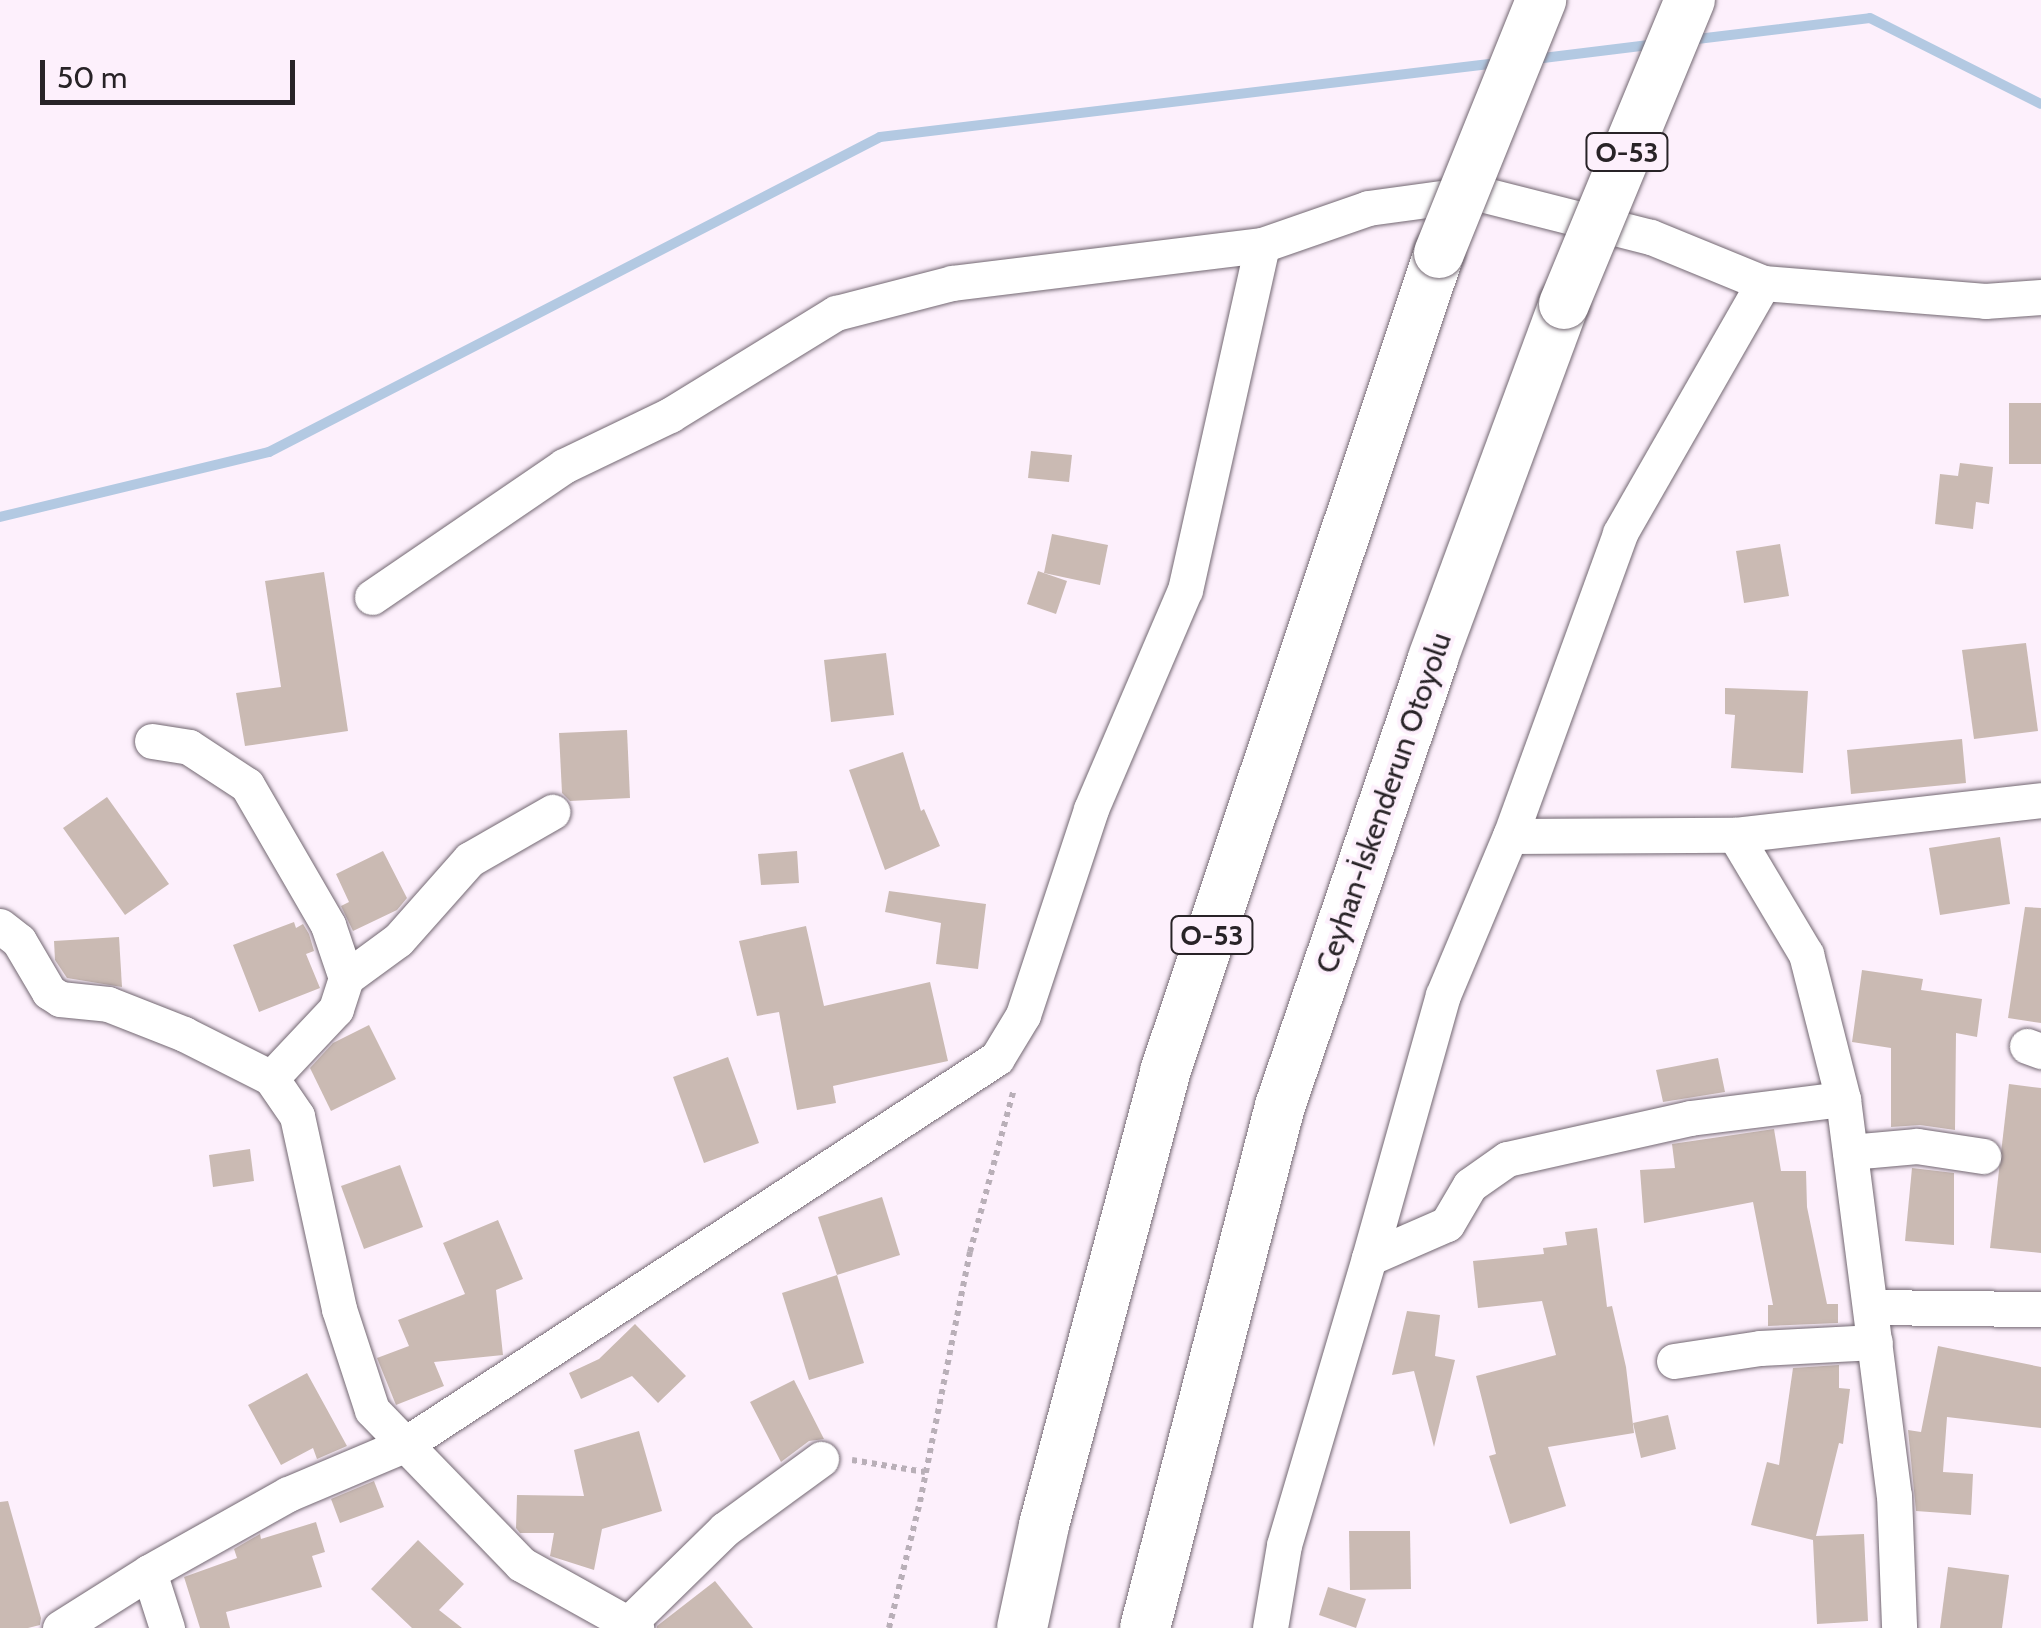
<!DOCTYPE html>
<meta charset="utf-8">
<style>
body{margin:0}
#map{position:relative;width:2041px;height:1628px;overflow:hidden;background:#fdf0fc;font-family:Cabin,sans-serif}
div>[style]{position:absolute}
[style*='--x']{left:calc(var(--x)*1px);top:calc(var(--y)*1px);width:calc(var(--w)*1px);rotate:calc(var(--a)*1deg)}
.stream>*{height:10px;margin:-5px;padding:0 5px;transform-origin:5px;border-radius:5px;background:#b3c9e2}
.building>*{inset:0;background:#cabab3}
.path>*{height:6px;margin-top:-3px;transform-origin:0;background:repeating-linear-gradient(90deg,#b9afb8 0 5px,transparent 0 10px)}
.roads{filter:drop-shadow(0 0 2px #736872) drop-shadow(0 0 2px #736872)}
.minor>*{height:35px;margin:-17.5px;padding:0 17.5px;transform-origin:17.5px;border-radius:17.5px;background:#fff}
.highway>*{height:50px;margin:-25px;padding:0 25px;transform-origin:25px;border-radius:25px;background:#fff}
.bridges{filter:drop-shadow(0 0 2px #736872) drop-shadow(0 0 2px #736872)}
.highway-bridge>*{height:50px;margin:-25px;padding:0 25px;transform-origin:25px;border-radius:25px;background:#fff}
span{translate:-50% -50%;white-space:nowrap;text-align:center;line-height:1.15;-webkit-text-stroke:8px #fdf0fc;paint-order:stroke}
.shield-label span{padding:2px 8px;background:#fdf0fc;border:2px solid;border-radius:8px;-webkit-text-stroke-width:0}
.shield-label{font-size:28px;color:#282327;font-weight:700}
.street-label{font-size:30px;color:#282327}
.scale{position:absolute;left:40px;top:60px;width:255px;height:45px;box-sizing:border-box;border:5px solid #282327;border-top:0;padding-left:12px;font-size:30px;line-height:35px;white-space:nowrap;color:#282327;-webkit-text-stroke:8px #fdf0fc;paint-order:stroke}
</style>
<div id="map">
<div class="stream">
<div style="--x:1689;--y:40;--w:182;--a:-6.9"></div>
<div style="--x:1870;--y:18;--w:191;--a:26.7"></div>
<div style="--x:1535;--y:59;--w:123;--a:-7"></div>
<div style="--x:0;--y:517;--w:277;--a:-13.6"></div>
<div style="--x:269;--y:452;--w:687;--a:-27.27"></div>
<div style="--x:880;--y:137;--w:622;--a:-6.83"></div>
</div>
<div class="building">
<div style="clip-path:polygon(2009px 403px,2041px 403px,2041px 464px,2009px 464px)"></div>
<div style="clip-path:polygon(1031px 451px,1072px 455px,1069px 482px,1028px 478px)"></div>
<div style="clip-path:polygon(1960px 463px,1993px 467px,1989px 504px,1976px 502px,1973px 529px,1935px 524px,1940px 474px,1958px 476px)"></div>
<div style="clip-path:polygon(1052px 534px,1108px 545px,1100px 585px,1044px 573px)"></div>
<div style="clip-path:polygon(1780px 544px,1789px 596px,1744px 603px,1736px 551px)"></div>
<div style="clip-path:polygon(1038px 571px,1067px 581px,1056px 614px,1027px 604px)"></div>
<div style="clip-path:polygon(324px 572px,348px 731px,245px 746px,236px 693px,281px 687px,265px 581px)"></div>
<div style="clip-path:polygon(2026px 643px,2038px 731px,1974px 739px,1962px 650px)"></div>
<div style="clip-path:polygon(886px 653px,894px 715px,831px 722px,824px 660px)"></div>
<div style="clip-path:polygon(1725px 688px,1808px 691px,1803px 773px,1731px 768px,1735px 715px,1725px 714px)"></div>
<div style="clip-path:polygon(627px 730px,630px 798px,570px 801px,562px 793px,559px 733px)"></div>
<div style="clip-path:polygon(1962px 739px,1966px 783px,1851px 794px,1847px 750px)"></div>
<div style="clip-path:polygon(903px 752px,921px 811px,924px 809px,940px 846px,885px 870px,849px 770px)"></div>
<div style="clip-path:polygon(107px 797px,169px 884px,125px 915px,63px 828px)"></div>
<div style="clip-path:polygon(2000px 837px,2010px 904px,1940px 915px,1929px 848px)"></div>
<div style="clip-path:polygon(383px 851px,407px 898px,397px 910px,353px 931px,341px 906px,349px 902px,336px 874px)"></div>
<div style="clip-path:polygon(797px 851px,799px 883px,761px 885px,758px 854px)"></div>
<div style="clip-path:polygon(889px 891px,986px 904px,978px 969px,936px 964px,941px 923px,885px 912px)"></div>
<div style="clip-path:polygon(2025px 907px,2041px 908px,2041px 1023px,2008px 1018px)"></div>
<div style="clip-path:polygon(294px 922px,296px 928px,303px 924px,309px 934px,314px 951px,306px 954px,320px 988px,259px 1012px,233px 945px)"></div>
<div style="clip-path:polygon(806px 926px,824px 1006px,930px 982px,948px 1061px,833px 1086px,836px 1103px,797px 1110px,779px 1012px,757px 1016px,739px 941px)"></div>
<div style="clip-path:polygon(119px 937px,122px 987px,67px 978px,55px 960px,54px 941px)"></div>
<div style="clip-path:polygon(1862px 970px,1923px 979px,1921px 990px,1982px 999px,1977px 1037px,1956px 1033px,1955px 1130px,1920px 1125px,1891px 1127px,1891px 1048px,1852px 1042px)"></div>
<div style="clip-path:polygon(369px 1025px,396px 1079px,331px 1111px,310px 1068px,333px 1043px)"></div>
<div style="clip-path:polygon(728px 1057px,759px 1143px,704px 1163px,673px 1077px)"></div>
<div style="clip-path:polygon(1718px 1058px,1725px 1092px,1663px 1102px,1656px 1070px)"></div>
<div style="clip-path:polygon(2009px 1084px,2041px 1088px,2041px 1253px,1990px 1248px)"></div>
<div style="clip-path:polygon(1774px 1129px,1781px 1171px,1806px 1171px,1807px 1207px,1827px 1304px,1838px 1304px,1838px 1323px,1768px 1326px,1768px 1305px,1773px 1305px,1753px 1202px,1644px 1223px,1640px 1170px,1675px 1168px,1672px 1144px)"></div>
<div style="clip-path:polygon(250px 1149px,254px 1181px,213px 1187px,209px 1155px)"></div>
<div style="clip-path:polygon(400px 1165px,423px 1227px,364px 1249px,341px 1186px)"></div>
<div style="clip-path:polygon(1912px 1168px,1954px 1173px,1954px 1245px,1905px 1241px)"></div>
<div style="clip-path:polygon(882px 1197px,900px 1255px,837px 1275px,818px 1217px)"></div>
<div style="clip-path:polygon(498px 1220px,523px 1279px,496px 1290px,503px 1355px,434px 1362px,444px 1386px,396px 1405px,377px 1358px,409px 1346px,398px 1320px,465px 1294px,443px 1243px)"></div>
<div style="clip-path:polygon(1597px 1228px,1607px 1307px,1612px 1306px,1626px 1367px,1634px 1433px,1548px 1447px,1566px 1506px,1510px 1524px,1489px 1456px,1496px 1454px,1476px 1376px,1556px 1355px,1542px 1301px,1478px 1308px,1473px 1261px,1544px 1254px,1543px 1248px,1567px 1245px,1565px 1232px)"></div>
<div style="clip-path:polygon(837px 1275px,864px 1363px,809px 1380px,782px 1293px)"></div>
<div style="clip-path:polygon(1407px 1311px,1440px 1315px,1435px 1356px,1455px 1360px,1434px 1447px,1414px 1371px,1392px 1375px)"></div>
<div style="clip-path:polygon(635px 1324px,686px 1376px,658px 1403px,632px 1376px,581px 1399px,569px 1373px,599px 1359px)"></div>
<div style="clip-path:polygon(1938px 1346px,2041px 1367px,2041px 1428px,1947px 1417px,1943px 1472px,1973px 1474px,1971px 1515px,1916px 1511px,1908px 1430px,1921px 1432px)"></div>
<div style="clip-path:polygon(1839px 1365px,1839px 1388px,1850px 1389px,1843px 1444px,1839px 1443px,1816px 1536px,1864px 1534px,1868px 1621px,1817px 1624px,1813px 1540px,1751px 1525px,1767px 1462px,1779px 1465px,1793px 1368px)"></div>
<div style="clip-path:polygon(307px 1373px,347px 1446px,317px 1459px,313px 1448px,281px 1465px,248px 1405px)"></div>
<div style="clip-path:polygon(794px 1380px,824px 1439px,809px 1441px,781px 1462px,750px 1402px)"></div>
<div style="clip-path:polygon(1668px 1415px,1676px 1449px,1641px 1458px,1633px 1423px)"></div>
<div style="clip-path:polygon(639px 1431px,662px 1511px,602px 1529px,594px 1570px,550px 1556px,554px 1533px,520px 1533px,516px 1528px,517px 1495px,584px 1496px,574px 1450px)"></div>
<div style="clip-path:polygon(374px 1481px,384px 1507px,340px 1523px,331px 1499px)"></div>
<div style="clip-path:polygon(8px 1501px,41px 1618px,40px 1625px,28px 1628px,0 1628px,0 1502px)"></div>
<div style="clip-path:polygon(316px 1522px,325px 1552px,312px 1556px,322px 1587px,226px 1612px,230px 1628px,200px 1628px,184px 1577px,237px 1558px,234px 1549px,260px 1534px,261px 1539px)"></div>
<div style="clip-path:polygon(1349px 1531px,1410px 1531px,1411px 1589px,1350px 1590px)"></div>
<div style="clip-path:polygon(418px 1540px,464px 1584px,439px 1610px,462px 1628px,412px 1628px,371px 1589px)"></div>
<div style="clip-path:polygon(1948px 1567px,2009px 1575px,2002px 1628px,1940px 1628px)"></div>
<div style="clip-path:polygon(715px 1581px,753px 1628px,657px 1628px,657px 1626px)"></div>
<div style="clip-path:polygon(1328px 1587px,1366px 1599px,1356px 1628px,1319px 1615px)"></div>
</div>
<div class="path">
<div style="--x:852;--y:1460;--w:74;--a:9.3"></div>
<div style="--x:889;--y:1628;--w:130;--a:-76.2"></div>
<div style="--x:920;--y:1502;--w:255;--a:-78.7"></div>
<div style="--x:970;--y:1252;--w:169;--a:-74.9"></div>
</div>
<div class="roads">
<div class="minor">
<div style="--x:372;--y:597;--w:232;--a:-34.3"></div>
<div style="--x:564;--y:466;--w:118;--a:-25.7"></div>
<div style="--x:670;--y:415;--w:195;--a:-31.6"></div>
<div style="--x:836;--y:313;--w:120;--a:-14.5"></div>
<div style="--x:952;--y:283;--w:312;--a:-7"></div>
<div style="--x:1262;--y:245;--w:112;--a:-19.2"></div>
<div style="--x:1368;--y:208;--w:110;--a:-7.8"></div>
<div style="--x:1477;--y:193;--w:179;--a:14.2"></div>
<div style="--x:1651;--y:237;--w:121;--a:22.3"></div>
<div style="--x:1763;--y:283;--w:223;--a:4.6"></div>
<div style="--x:1985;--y:301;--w:56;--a:-4.1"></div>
<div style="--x:152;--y:741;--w:37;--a:9"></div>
<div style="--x:189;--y:747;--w:69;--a:33.2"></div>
<div style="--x:247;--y:785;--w:162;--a:59.9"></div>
<div style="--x:328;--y:925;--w:56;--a:71.2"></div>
<div style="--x:346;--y:978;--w:33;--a:108"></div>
<div style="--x:336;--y:1009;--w:95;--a:133.3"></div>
<div style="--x:1735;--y:835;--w:139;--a:59.2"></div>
<div style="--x:1806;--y:954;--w:150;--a:75.7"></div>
<div style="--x:1843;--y:1099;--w:399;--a:82.7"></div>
<div style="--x:1894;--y:1495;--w:133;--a:87.8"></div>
<div style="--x:1510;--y:836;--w:225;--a:-0.3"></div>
<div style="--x:1735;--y:835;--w:308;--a:-6.5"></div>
<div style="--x:0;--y:926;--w:24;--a:38"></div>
<div style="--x:19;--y:941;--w:59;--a:59.5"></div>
<div style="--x:49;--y:992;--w:13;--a:32"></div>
<div style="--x:60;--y:999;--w:48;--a:5.9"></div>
<div style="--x:108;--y:1004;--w:82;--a:21.5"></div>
<div style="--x:184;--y:1034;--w:97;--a:26.8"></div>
<div style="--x:271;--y:1078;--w:46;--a:55.6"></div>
<div style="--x:297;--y:1116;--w:198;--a:77.7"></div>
<div style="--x:339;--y:1309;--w:106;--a:71.9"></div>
<div style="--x:372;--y:1410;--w:214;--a:45.9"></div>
<div style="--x:521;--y:1564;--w:132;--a:29.1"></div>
<div style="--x:346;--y:978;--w:64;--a:-36.2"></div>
<div style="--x:398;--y:940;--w:108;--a:-48.4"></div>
<div style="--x:470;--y:859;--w:95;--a:-29.8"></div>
<div style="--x:2027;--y:1046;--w:15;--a:20"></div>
<div style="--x:1850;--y:1152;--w:67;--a:-5.1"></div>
<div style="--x:1917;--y:1146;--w:67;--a:8.6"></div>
<div style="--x:1369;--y:1258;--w:273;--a:-74.3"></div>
<div style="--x:1443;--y:995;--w:173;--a:-67.2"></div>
<div style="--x:1510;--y:836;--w:322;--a:-70"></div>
<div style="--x:1620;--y:533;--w:288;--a:-60.2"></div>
<div style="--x:1870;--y:1307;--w:171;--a:0.7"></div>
<div style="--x:1674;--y:1361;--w:87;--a:-8.6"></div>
<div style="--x:1760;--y:1348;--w:115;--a:-3"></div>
<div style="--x:149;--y:1572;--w:59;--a:72.2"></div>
<div style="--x:630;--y:1622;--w:133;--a:-44.4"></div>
<div style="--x:725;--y:1529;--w:119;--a:-36.1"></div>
<div style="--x:60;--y:1628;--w:105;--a:-32.2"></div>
<div style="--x:149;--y:1572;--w:159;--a:-29.3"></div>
<div style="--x:288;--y:1494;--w:126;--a:-22.9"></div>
<div style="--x:404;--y:1445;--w:708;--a:-33.13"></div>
<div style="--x:997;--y:1058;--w:50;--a:-58.8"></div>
<div style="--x:1023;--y:1015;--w:217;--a:-71.7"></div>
<div style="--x:1091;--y:809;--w:238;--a:-66.8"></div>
<div style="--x:1185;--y:590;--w:353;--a:-77.4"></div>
<div style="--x:1270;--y:1628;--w:84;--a:-80.4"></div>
<div style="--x:1284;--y:1545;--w:299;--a:-73.5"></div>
<div style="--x:1369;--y:1258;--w:85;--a:-23.6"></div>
<div style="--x:1447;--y:1224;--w:45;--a:-59.5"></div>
<div style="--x:1470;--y:1185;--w:45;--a:-35.1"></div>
<div style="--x:1507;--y:1159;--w:188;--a:-12.6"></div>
<div style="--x:1690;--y:1118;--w:154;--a:-7.1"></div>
</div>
<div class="highway">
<div style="--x:1022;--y:1628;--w:105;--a:-77.9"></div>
<div style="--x:1044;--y:1525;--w:469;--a:-75"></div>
<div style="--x:1165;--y:1072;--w:864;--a:-71.5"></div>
<div style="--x:1145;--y:1628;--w:539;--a:-75.5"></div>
<div style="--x:1280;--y:1106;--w:473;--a:-71.1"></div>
<div style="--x:1433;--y:658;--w:377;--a:-69.7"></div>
</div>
</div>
<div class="bridges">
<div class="highway-bridge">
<div style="--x:1439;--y:253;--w:273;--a:-68"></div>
<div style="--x:1564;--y:304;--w:329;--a:-67.5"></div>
</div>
</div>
<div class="shield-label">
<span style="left:1627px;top:152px">O-53</span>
<span style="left:1212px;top:935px">O-53</span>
</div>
<div class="street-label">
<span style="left:1384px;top:803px;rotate:-71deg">Ceyhan-İskenderun Otoyolu</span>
</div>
<div class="scale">50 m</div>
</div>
